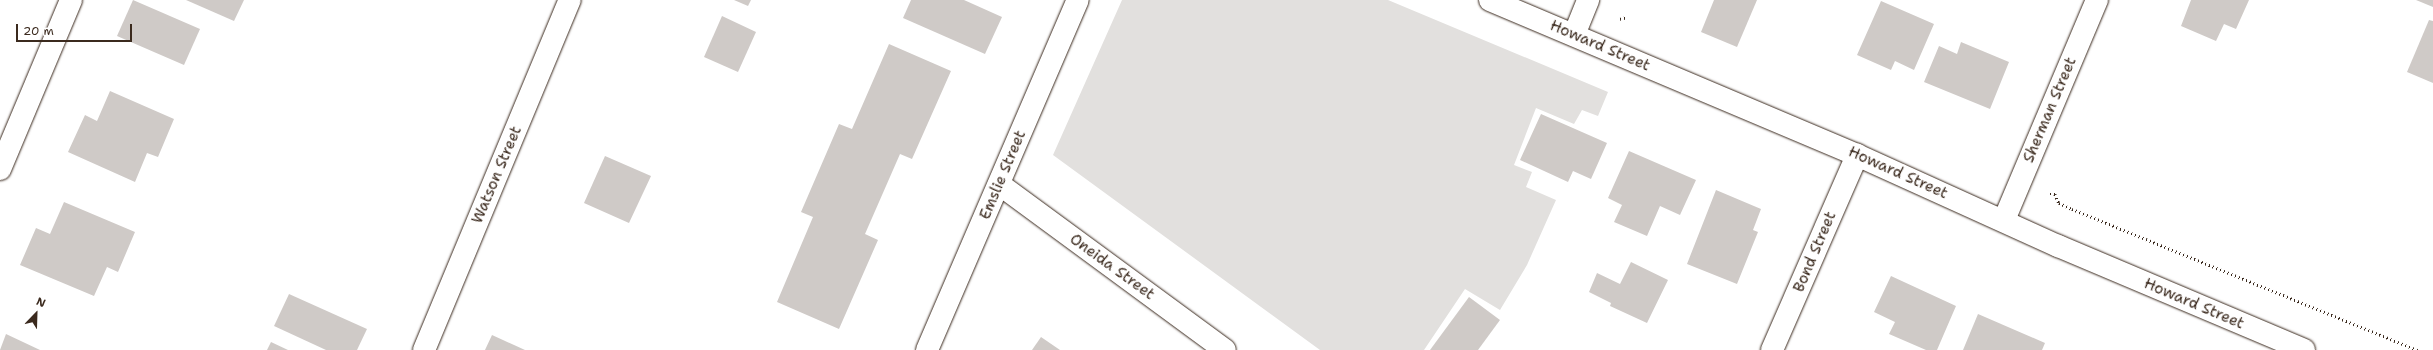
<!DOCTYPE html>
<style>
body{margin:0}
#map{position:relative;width:2433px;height:350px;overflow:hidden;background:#fff;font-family:"Shantell Sans",sans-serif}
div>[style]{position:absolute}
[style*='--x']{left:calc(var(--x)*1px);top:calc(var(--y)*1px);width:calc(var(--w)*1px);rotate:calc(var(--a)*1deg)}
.green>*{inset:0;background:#e2e0de}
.building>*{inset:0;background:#cfcac7}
.path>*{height:2.5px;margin-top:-1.25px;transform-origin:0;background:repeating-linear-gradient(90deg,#3b2a1e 0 1px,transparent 0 4px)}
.roads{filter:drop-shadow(0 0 1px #3b2a1e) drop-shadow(0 0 1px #3b2a1e)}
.minor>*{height:22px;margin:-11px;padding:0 11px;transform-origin:11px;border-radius:11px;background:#fff}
span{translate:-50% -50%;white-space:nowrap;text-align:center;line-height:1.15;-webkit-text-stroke:4px #fff;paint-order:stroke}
.street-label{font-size:15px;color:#3b2a1e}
.north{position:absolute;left:16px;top:294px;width:40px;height:40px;-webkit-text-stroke:3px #fff;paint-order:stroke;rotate:23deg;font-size:11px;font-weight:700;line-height:16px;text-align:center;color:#3b2a1e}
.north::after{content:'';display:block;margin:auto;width:14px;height:18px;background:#3b2a1e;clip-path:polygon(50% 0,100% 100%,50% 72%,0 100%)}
.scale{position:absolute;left:16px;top:24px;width:116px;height:18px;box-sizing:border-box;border:2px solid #3b2a1e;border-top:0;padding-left:5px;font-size:12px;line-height:14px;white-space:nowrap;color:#3b2a1e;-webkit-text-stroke:3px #fff;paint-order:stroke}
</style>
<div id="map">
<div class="green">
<div style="clip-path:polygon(1122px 0,1388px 0,1608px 92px,1598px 116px,1582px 110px,1574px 124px,1536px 108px,1514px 165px,1532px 172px,1526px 187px,1556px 200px,1527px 265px,1500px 310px,1465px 289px,1424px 350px,1320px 350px,1053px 155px)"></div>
</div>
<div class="building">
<div style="clip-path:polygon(133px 0,200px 29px,184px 65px,117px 36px)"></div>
<div style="clip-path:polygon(186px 0,244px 0,234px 21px)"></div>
<div style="clip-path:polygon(734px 0,751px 0,748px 6px)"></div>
<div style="clip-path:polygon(911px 0,964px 0,1002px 17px,985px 54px,903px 18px)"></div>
<div style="clip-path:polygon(1714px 0,1757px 0,1737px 47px,1701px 32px)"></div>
<div style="clip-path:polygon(2191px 0,2249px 0,2236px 29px,2224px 24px,2216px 41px,2181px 26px)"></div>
<div style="clip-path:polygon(2416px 0,2433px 0,2433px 7px)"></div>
<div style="clip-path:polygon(1881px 1px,1934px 24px,1914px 70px,1895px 61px,1891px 70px,1857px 55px)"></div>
<div style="clip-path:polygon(722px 16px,756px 32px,738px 72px,704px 57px)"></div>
<div style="clip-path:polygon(2429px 20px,2433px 21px,2433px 83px,2407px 72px)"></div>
<div style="clip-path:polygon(1961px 42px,2009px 62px,1990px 109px,1924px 82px,1939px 46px,1957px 54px)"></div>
<div style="clip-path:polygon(889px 44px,951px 71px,912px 159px,900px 154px,865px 234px,878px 240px,839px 329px,777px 302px,813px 217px,801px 212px,839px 124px,852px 129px)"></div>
<div style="clip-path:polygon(110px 91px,174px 119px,158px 157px,147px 153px,135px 182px,68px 152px,85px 115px,97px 121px)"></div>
<div style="clip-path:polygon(1541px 114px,1607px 143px,1591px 179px,1573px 171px,1568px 182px,1520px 160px)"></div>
<div style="clip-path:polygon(1629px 151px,1696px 180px,1680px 215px,1660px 206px,1647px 236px,1614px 222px,1622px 205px,1608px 198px)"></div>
<div style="clip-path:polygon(605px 156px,651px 176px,629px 223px,584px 203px)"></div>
<div style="clip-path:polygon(1716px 190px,1761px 209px,1753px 230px,1758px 232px,1737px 284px,1687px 264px)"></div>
<div style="clip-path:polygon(64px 202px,135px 232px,118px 272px,107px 267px,94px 296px,20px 265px,36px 228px,50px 234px)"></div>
<div style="clip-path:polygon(1631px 262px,1668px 280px,1647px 323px,1610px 306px,1611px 303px,1589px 292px,1597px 273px,1620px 284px)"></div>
<div style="clip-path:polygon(1891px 276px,1956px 306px,1937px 350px,1926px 350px,1889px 334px,1895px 322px,1874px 312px)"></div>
<div style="clip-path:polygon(289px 294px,367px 329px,357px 350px,326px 350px,274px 326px)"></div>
<div style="clip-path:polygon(1469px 297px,1500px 320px,1478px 350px,1430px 350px)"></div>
<div style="clip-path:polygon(1978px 314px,2045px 343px,2042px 350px,1963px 350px)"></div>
<div style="clip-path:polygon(6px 334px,40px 350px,0 350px)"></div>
<div style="clip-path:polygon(492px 335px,525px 350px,485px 350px)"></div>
<div style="clip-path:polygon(1041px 337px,1060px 350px,1032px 350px)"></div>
<div style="clip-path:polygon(271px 342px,288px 350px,267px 350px)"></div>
</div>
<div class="path">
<div style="--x:1620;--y:19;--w:7;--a:-16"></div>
<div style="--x:2050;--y:194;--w:5;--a:0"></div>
<div style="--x:2055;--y:194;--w:10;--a:66"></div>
<div style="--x:2059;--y:203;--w:14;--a:25"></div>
<div style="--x:2072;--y:209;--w:374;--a:22.2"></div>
</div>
<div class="roads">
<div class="minor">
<div style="--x:1490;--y:0;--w:398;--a:22.9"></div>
<div style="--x:1857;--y:155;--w:221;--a:24.4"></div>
<div style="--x:2058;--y:246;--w:267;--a:22.9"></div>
<div style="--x:1574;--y:35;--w:38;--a:-68"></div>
<div style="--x:0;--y:169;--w:183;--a:-67.2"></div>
<div style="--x:999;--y:184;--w:280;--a:36.3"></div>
<div style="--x:2004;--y:220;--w:239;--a:-67.1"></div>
<div style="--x:424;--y:350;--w:379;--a:-67.4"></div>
<div style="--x:927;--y:350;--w:381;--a:-66.7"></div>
<div style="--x:1772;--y:350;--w:213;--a:-66.4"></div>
</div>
</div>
<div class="street-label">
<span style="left:1600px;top:46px;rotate:23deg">Howard Street</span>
<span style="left:2050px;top:110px;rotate:-67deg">Sherman Street</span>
<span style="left:1898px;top:173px;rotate:24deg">Howard Street</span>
<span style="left:497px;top:175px;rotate:-67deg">Watson Street</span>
<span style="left:1003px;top:175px;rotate:-67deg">Emslie Street</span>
<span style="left:1815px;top:252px;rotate:-67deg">Bond Street</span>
<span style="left:1112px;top:267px;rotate:36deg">Oneida Street</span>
<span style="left:2194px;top:304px;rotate:23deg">Howard Street</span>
</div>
<div class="north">N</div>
<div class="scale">20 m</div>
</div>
